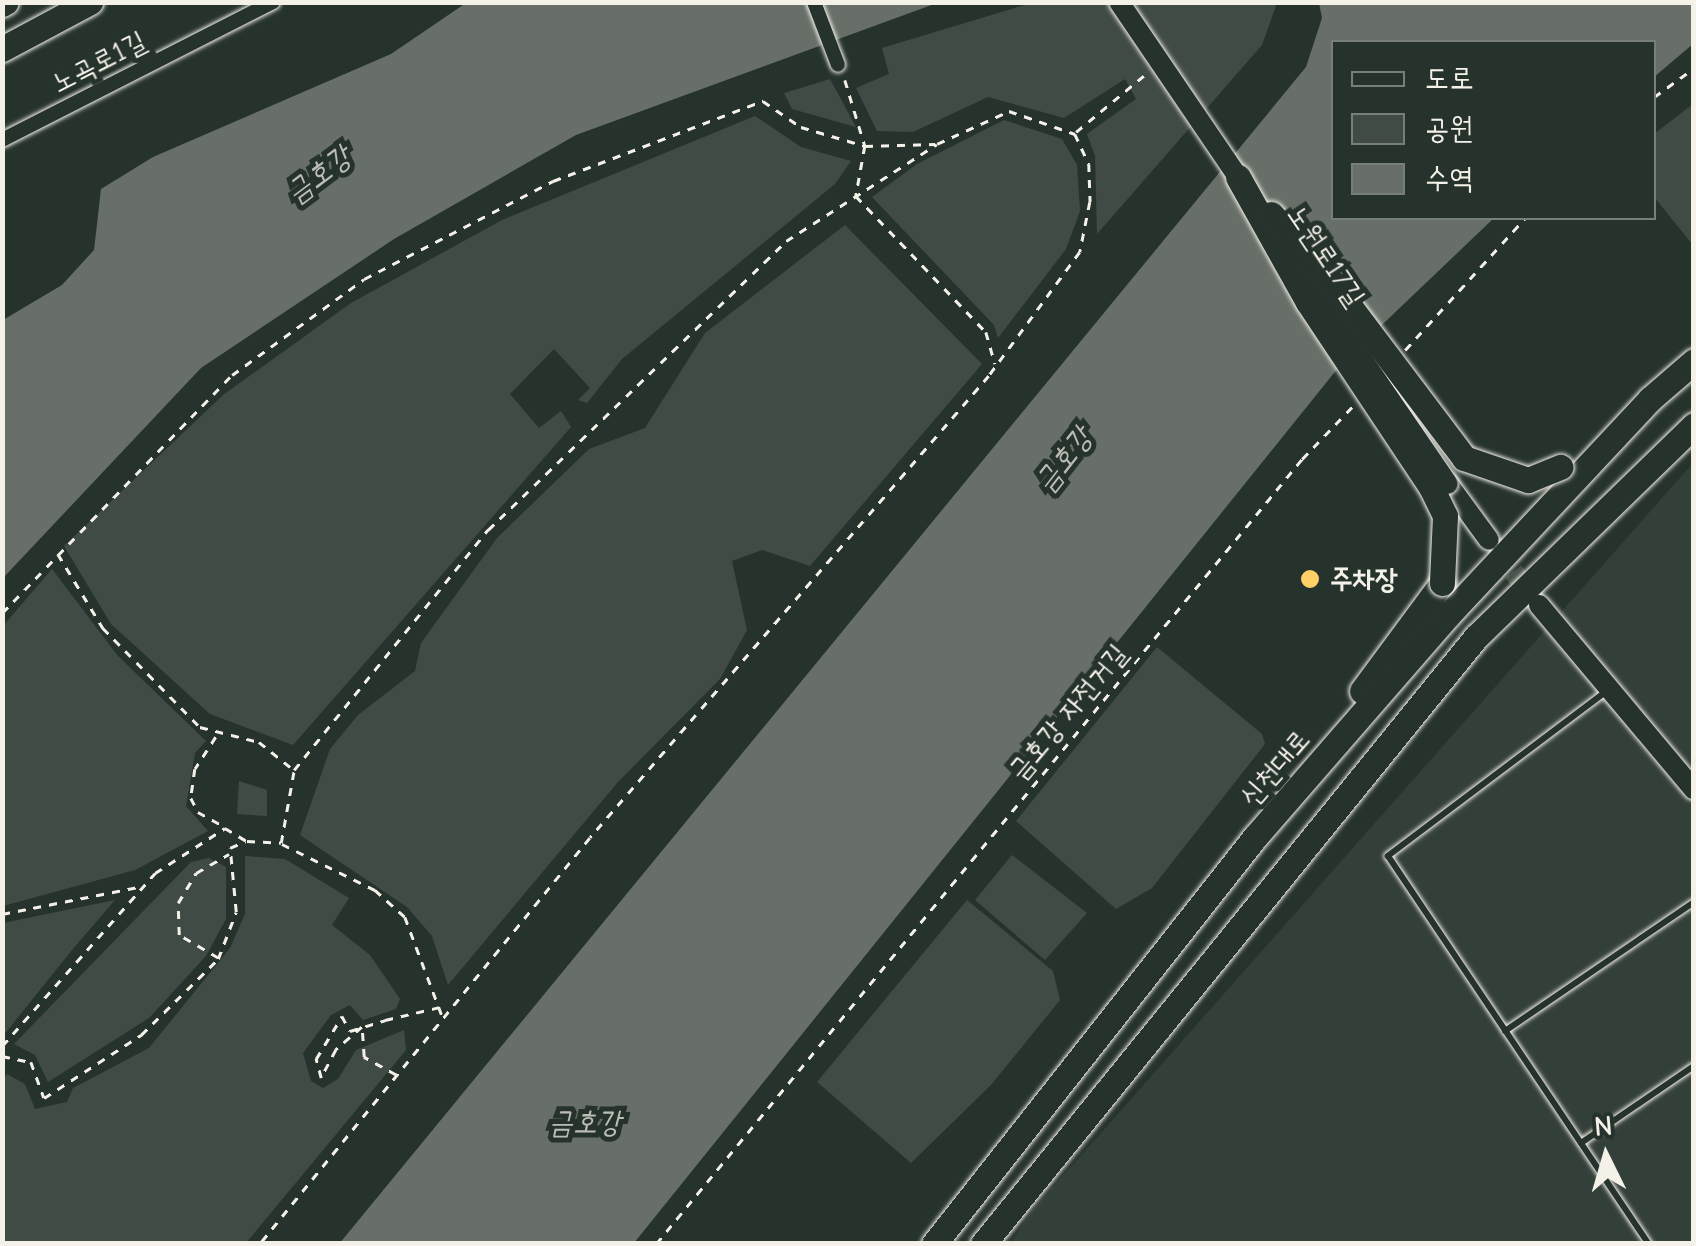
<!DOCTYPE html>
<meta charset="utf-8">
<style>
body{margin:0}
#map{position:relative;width:1696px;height:1246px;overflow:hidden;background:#26332d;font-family:"Comic Neue","Poor Story",sans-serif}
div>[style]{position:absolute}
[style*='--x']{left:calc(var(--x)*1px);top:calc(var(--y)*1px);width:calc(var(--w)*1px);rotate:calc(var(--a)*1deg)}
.built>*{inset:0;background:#333f39}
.green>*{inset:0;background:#414b45}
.water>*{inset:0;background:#676f68}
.secondary-tunnel>*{height:20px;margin-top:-10px;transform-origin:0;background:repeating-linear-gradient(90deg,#455049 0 20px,transparent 0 30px)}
.path>*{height:2.5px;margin-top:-1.25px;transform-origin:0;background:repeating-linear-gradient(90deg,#f4f1e8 0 8px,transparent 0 16px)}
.roads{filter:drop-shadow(0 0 2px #f4f1e8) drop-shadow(0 0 2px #f4f1e8)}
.lane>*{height:6px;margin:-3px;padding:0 3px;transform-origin:3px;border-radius:3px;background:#26332d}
.street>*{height:14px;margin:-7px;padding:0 7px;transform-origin:7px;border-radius:7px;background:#26332d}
.secondary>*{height:20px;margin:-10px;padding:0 10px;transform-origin:10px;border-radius:10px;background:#26332d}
.highway>*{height:25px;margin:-12.5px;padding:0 12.5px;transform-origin:12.5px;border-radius:12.5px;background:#26332d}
.bridges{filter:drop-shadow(0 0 2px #f4f1e8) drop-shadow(0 0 2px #f4f1e8)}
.secondary-bridge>*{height:20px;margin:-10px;padding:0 10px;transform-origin:10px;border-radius:10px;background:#26332d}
.highway-bridge>*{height:25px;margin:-12.5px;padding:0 12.5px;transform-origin:12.5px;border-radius:12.5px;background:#26332d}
.dots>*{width:28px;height:28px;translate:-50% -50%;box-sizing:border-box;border:5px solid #26332d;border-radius:50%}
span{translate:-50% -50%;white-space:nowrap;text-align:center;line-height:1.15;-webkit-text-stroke:10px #26332d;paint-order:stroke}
.street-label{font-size:28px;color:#f4f1e8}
.poi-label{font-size:28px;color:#f4f1e8;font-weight:700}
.left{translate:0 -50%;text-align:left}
.water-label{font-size:30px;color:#bcbdb5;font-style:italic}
.frame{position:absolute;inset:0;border:5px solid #f4f1e8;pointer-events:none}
.legend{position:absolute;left:1331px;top:40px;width:325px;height:180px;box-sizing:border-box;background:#26332d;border:2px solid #787f78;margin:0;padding:12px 18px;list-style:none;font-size:30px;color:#f4f1e8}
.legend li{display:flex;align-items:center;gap:20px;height:50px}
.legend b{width:50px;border:2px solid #787f78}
.north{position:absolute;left:1556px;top:1106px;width:100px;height:100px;-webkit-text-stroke:8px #26332d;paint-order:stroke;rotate:355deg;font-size:28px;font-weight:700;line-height:40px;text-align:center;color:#f4f1e8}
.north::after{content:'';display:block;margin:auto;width:35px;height:45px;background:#f4f1e8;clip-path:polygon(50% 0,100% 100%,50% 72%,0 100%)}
</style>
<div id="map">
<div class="built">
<div style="clip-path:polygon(1693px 463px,1693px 1243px,1010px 1244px,1032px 1211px)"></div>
</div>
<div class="green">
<div style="clip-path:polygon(1031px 3px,1277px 3px,1262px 45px,1097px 234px,1095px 156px,1087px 134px,1136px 99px,1125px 79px,1064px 118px,988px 97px,913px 132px,877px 131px,856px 88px,889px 74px,882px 48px)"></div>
<div style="clip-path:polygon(830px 79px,856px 127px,792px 109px,784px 93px)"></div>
<div style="clip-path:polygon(1693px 104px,1693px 245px,1654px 197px,1654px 134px)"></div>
<div style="clip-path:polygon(755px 116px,801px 147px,851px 161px,835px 184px,622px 359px,587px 403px,578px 400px,590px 388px,554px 349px,510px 394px,539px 428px,561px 411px,571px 427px,293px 745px,210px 714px,111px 624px,64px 546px,223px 395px,351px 303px,502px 220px)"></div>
<div style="clip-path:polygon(1004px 120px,1062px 139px,1077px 165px,1080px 211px,1066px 249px,998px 338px,994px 325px,872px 197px,917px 164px)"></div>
<div style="clip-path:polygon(845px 225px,982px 364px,810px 566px,762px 550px,732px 561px,747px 630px,720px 679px,618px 782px,448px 985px,432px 936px,407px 907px,300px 835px,330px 749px,358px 715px,415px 671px,421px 643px,497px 538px,589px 449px,645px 428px,705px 333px)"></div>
<div style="clip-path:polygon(52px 569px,118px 656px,206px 741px,195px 753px,186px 806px,208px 831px,135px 870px,3px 906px,3px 626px)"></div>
<div style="clip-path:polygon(1157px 647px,1262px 734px,1265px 744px,1152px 888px,1116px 909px,1016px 821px)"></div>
<div style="clip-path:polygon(239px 781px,267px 790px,267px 816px,237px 814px)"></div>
<div style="clip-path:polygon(1012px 855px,1087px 913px,1045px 960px,975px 900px)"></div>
<div style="clip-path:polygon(245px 856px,285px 859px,349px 898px,332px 925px,370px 955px,400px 999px,396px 1009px,363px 1020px,350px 1005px,331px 1015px,303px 1053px,311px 1081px,323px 1088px,338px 1079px,356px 1050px,404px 1030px,406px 1050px,246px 1243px,3px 1243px,3px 1079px,7px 1074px,25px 1084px,35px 1109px,67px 1102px,73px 1088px,149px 1048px,230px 948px,245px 914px)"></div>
<div style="clip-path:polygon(209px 858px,226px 867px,226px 919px,206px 956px,149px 1018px,48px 1082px,35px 1055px,14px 1044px,191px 862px)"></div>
<div style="clip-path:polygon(115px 900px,72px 950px,3px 1036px,3px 923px)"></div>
<div style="clip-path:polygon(967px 900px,1053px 971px,1060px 1000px,991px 1085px,911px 1163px,817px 1082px)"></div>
</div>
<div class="water">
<div style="clip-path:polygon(466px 3px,937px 3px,576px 135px,394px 239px,201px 368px,3px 578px,3px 320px,62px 285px,94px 250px,101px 189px,153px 157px,391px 54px)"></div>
<div style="clip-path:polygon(1319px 3px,1693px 3px,1693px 44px,1654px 77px,1654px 42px,1334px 42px,1334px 218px,1494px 218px,1342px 363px,634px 1243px,339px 1244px,1306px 67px,1322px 18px)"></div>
</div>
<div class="secondary-tunnel">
<div style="--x:1495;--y:548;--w:66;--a:52.4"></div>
</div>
<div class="path">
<div style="--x:845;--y:80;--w:69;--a:73.1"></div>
<div style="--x:865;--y:146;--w:51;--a:100.2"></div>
<div style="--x:856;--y:196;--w:188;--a:46.3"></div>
<div style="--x:986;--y:332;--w:33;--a:74"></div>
<div style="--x:1654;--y:97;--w:49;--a:-35.9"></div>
<div style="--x:1076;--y:132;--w:92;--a:-39.7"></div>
<div style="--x:1405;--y:350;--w:178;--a:-47.7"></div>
<div style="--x:58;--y:554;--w:87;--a:58.7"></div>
<div style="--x:103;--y:628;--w:139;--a:45.6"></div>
<div style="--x:200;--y:727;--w:61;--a:14.3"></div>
<div style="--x:259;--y:742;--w:45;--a:38.7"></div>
<div style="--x:2;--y:613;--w:331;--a:-46"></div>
<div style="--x:232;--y:375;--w:163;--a:-36"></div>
<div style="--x:364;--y:279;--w:213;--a:-27.4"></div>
<div style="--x:553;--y:181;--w:225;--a:-20.9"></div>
<div style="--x:763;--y:101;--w:46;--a:34.4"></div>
<div style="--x:801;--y:127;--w:67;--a:16.5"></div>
<div style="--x:865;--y:146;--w:70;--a:-1.6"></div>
<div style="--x:216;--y:737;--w:38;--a:123"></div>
<div style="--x:195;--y:769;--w:29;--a:98"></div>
<div style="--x:191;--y:798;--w:16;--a:63"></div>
<div style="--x:198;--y:812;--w:29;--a:29"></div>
<div style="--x:282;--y:844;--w:104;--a:26.3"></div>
<div style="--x:375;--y:890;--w:40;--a:42"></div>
<div style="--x:405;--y:917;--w:108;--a:69.4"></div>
<div style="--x:2;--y:914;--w:144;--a:-11.2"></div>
<div style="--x:218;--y:958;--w:45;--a:-149.5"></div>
<div style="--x:179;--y:935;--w:32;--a:-92"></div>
<div style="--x:178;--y:903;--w:35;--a:-59"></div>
<div style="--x:196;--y:873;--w:38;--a:-30"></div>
<div style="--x:2;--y:1046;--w:231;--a:-48.5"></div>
<div style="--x:155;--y:873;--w:83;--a:-32.7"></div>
<div style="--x:225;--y:828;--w:26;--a:31"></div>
<div style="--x:247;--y:841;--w:34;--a:3"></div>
<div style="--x:281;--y:843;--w:74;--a:-79.9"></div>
<div style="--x:294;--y:770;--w:309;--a:-51.1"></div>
<div style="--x:488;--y:530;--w:415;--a:-44.1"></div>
<div style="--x:786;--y:241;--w:179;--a:-32.7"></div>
<div style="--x:937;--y:144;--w:79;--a:-24.6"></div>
<div style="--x:1009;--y:111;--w:70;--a:19.2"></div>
<div style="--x:1075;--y:134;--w:33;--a:65"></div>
<div style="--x:1089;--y:164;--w:38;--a:88"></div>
<div style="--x:1090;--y:202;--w:51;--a:101.3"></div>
<div style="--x:1080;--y:252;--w:154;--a:126.3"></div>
<div style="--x:989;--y:376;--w:610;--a:130.82"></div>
<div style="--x:590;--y:838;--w:523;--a:129.1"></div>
<div style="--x:2;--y:1056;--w:30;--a:12"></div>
<div style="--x:31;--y:1062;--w:38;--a:70"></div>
<div style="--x:44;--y:1098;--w:116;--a:-33"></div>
<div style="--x:141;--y:1035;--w:108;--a:-44.6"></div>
<div style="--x:218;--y:959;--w:50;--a:-69"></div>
<div style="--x:236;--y:912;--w:64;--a:-95.4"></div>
<div style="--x:230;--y:848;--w:17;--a:-24"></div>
<div style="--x:396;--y:1075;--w:37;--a:-151"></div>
<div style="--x:364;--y:1057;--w:30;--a:-94"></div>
<div style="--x:362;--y:1027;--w:35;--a:139"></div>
<div style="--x:336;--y:1050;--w:32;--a:118"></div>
<div style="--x:321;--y:1078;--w:20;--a:-105"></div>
<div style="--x:316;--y:1059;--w:50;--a:-58.8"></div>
<div style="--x:342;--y:1016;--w:17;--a:62"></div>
<div style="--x:350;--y:1031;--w:37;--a:-17"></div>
<div style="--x:385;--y:1020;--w:57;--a:-13.3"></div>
<div style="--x:656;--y:1244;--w:1017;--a:-50.55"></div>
<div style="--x:1302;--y:459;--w:72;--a:-46.1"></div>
</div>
<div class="roads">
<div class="lane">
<div style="--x:1608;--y:690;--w:276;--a:143"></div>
<div style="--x:1388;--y:856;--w:468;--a:56.1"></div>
<div style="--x:1505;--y:1031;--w:229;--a:-34.3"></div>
<div style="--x:1581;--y:1143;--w:137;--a:-34.3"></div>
</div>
<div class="street">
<div style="--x:814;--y:2;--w:67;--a:69.1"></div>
<div style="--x:2;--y:140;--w:304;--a:-27"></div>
</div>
<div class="secondary">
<div style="--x:1448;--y:484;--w:69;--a:53.8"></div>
<div style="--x:1539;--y:605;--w:241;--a:50"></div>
</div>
<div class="highway">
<div style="--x:2;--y:4;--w:4;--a:-27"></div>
<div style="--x:2;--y:49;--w:100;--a:-28.1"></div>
<div style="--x:1362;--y:691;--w:134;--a:-53.5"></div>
<div style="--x:934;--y:1244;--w:518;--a:-51.74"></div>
<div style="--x:1255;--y:837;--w:294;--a:-49"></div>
<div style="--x:1448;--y:615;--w:296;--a:-46.9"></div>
<div style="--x:1650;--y:399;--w:58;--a:-40.8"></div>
<div style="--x:983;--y:1244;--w:782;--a:-50.92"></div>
<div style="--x:1476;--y:637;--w:304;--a:-44.2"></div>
</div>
</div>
<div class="bridges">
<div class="secondary-bridge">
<div style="--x:1119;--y:2;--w:226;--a:55.8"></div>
<div style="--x:1302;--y:271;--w:258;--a:55.6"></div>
</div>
<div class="highway-bridge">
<div style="--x:1238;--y:177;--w:143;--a:60.8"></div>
<div style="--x:1308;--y:302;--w:222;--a:56.4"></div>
<div style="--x:1431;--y:487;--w:32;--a:64"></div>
<div style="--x:1445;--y:516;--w:67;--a:92.6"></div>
<div style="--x:1271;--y:214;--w:89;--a:48.2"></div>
<div style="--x:1330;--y:280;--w:223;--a:53"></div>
<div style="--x:1464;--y:458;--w:68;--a:19"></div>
<div style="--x:1528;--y:480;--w:35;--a:-22"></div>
</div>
</div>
<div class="dots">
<div style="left:1310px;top:579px;background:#ffd166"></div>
</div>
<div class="street-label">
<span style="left:99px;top:62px;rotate:-27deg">노곡로1길</span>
<span style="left:1326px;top:256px;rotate:56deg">노원로17길</span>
<span style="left:1068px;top:712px;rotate:-50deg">금호강 자전거길</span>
<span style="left:1275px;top:768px;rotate:-49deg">신천대로</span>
</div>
<div class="poi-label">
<span class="left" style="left:1330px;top:579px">주차장</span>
</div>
<div class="water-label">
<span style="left:319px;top:175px;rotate:-37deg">금호강</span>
<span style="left:1064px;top:460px;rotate:-52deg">금호강</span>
<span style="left:585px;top:1123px">금호강</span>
</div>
<div class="frame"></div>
<ul class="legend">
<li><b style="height:12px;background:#26332d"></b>도로</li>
<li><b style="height:28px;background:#414b45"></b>공원</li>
<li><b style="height:28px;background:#676f68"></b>수역</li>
</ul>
<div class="north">N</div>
</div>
